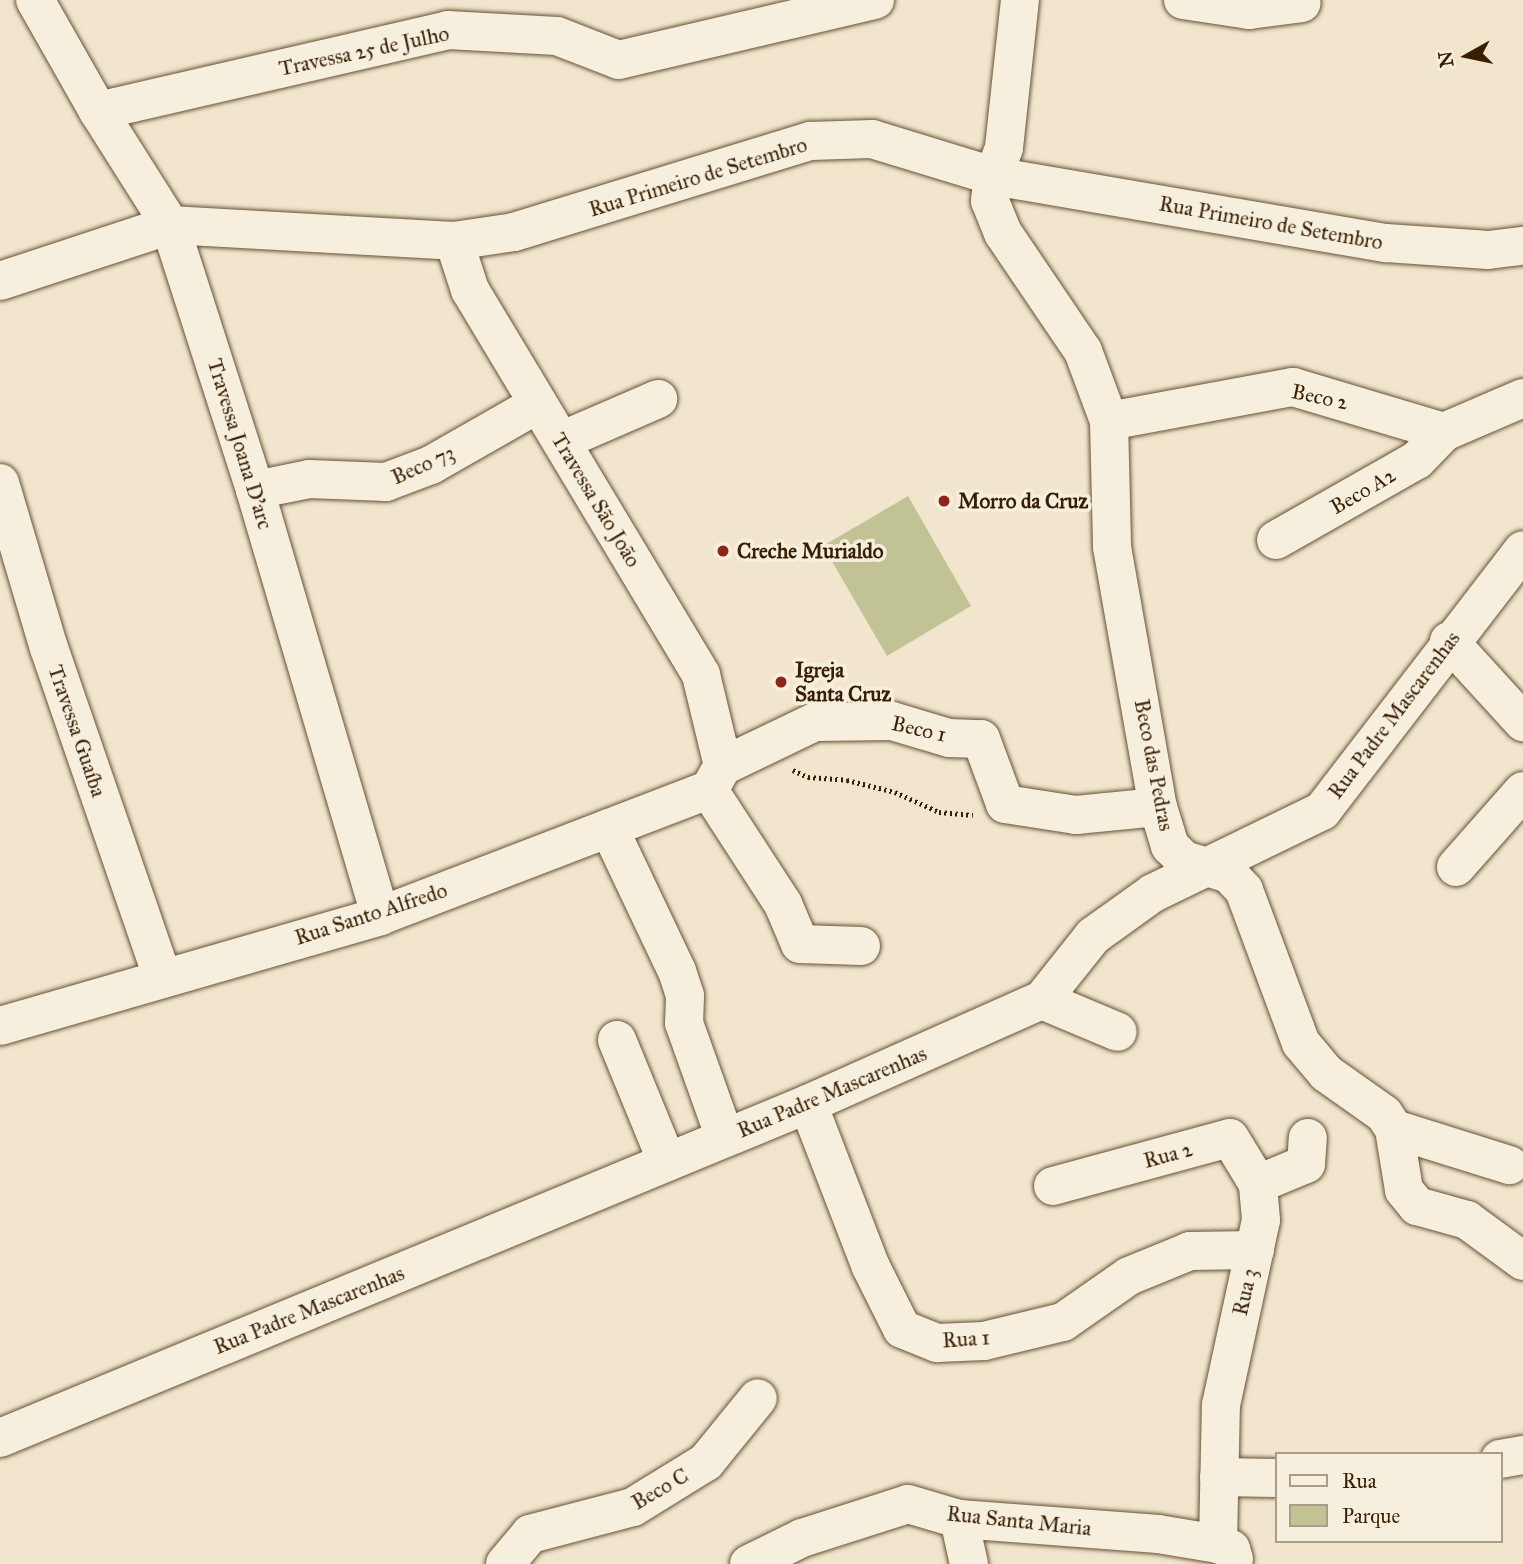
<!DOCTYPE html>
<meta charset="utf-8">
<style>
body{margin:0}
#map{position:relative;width:1523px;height:1564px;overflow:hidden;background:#f1e6cd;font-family:"IM FELL Great Primer",serif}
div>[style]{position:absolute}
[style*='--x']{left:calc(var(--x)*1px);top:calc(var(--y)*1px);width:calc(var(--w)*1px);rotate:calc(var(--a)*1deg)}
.green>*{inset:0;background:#c1c394}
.path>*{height:4.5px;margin-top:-2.25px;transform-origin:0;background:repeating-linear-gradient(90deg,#391f02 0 2px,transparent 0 5.5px)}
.roads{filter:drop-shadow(0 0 2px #675135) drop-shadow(0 0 2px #675135)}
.minor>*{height:38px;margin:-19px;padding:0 19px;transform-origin:19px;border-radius:19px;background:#f6efde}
.dots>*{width:19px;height:19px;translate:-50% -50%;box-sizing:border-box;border:4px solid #f6efde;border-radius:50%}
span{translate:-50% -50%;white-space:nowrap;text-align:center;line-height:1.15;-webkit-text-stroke:7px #f6efde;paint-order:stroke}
.street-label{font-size:21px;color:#391f02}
.poi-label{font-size:21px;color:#391f02;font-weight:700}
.left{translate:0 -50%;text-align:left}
.legend{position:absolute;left:1275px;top:1452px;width:228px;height:91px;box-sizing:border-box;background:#f6efde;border:2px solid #aa9c86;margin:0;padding:9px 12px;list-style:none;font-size:21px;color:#391f02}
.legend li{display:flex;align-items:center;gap:14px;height:35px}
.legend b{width:35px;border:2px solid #aa9c86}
.north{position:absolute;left:1432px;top:21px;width:70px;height:70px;-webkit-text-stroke:5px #f6efde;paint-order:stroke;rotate:261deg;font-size:19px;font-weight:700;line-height:28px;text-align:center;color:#391f02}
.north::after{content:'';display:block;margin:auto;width:24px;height:32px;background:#391f02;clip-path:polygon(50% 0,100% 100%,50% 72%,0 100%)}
</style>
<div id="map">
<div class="green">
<div style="clip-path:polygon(908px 496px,971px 606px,887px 656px,823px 546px)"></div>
</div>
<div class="path">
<div style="--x:793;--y:770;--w:17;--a:25"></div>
<div style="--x:808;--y:777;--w:39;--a:4"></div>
<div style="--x:847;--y:780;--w:49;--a:14"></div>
<div style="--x:895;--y:792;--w:48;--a:24.4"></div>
<div style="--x:939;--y:812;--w:34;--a:5"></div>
</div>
<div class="roads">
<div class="minor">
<div style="--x:35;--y:0;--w:128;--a:60.4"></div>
<div style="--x:98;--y:111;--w:135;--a:57.7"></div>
<div style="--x:170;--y:225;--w:278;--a:72.2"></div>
<div style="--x:255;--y:490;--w:444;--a:73.6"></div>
<div style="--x:1020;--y:0;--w:149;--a:96.2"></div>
<div style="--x:1004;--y:148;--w:30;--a:111"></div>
<div style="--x:993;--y:176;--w:25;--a:97"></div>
<div style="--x:990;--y:201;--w:35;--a:68"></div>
<div style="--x:1003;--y:233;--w:143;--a:55.9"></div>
<div style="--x:1083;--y:351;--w:75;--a:69.6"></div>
<div style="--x:1109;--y:421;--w:126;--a:88.6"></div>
<div style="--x:1112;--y:547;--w:264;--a:80"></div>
<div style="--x:1158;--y:807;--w:41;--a:72.9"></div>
<div style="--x:1170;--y:846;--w:20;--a:45"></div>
<div style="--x:1184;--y:860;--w:47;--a:17.3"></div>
<div style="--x:1229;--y:874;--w:22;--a:47"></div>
<div style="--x:1244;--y:890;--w:163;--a:69.6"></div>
<div style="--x:1301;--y:1043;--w:39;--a:50"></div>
<div style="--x:1326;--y:1073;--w:71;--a:35.3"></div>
<div style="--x:1384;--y:1114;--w:18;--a:56"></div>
<div style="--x:1394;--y:1129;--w:62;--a:80.7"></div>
<div style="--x:1404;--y:1190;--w:21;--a:51"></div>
<div style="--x:1417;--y:1206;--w:52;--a:15.6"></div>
<div style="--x:1467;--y:1220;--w:69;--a:36.2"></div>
<div style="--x:1183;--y:0;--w:67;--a:8.6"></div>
<div style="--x:1249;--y:10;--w:53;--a:-7.5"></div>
<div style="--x:98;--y:111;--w:359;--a:-13"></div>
<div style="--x:448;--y:30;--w:109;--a:3.2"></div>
<div style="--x:557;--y:36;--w:66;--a:21.2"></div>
<div style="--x:619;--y:60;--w:263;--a:-13.2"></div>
<div style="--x:454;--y:241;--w:52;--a:71.9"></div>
<div style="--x:470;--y:290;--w:449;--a:59"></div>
<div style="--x:701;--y:675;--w:94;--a:76.4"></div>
<div style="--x:0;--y:281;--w:179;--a:-18.2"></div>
<div style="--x:170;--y:225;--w:284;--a:3.2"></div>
<div style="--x:454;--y:241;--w:61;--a:-8.5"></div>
<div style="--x:514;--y:232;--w:310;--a:-17.1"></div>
<div style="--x:810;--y:141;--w:62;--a:-1.8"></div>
<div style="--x:872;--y:139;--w:127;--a:17"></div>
<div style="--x:993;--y:176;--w:399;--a:9.7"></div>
<div style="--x:1386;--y:243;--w:102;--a:3.9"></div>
<div style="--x:1488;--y:250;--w:35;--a:-7"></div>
<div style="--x:1109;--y:421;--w:187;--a:-10.5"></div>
<div style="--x:1293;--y:387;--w:158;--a:16.6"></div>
<div style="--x:1444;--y:432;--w:86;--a:-23.3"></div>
<div style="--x:561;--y:441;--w:106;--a:-23.4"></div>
<div style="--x:0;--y:483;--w:172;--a:73.5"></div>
<div style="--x:49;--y:648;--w:348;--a:71"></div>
<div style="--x:255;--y:490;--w:55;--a:-11.5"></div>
<div style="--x:309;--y:479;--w:77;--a:2.2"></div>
<div style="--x:386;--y:482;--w:48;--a:-20.7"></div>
<div style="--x:431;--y:465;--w:123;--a:-29.7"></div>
<div style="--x:1276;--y:540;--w:162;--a:-29.6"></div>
<div style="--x:1417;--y:460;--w:39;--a:-46"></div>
<div style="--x:1449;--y:641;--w:110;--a:47.6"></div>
<div style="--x:723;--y:766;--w:102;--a:-25.6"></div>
<div style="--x:815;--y:722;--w:77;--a:-0.7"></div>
<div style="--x:892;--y:721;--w:59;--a:16.6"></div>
<div style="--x:949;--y:738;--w:32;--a:2"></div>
<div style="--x:981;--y:739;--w:69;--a:69.7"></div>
<div style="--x:1005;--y:804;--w:72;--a:8.8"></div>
<div style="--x:1076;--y:815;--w:82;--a:-5.6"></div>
<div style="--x:709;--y:790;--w:136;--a:57"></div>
<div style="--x:783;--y:904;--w:43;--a:67"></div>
<div style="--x:800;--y:944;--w:61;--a:1.9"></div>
<div style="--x:609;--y:828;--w:158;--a:64.6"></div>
<div style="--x:677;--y:971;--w:26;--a:72"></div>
<div style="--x:685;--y:996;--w:27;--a:92"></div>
<div style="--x:684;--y:1023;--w:122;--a:70.4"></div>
<div style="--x:1456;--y:867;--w:101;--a:-48.6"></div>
<div style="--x:1042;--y:1000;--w:82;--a:22.8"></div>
<div style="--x:0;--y:1026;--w:396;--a:-16.1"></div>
<div style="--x:380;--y:916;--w:352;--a:-21"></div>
<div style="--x:709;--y:790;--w:28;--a:-60"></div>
<div style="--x:617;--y:1040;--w:132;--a:67.7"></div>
<div style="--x:808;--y:1104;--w:175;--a:68.9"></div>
<div style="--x:871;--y:1267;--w:69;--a:63.4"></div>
<div style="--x:902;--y:1329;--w:38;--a:22"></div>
<div style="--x:937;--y:1343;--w:47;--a:-2.4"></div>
<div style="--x:984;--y:1341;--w:81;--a:-13.5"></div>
<div style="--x:1063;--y:1322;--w:80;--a:-34.9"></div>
<div style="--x:1129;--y:1276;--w:66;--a:-22.3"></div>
<div style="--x:1190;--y:1251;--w:65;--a:-0.9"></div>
<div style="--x:1394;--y:1129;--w:121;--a:17.4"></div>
<div style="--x:1053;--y:1186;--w:183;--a:-15.2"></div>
<div style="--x:1230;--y:1138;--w:54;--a:58.7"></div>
<div style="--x:0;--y:1438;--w:874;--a:-22.46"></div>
<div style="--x:808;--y:1104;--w:256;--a:-24"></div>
<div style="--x:1042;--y:1000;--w:82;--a:-51.4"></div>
<div style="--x:1093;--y:936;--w:74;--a:-35.6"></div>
<div style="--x:1153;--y:893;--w:188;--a:-25.9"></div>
<div style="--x:1322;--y:811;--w:329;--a:-52.4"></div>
<div style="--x:1500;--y:1459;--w:23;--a:-10"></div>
<div style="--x:1219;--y:1477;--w:57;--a:1"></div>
<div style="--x:959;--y:1519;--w:46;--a:77.5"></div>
<div style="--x:1234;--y:1559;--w:10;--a:-107"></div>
<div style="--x:1231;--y:1549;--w:14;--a:-159"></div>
<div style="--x:1218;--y:1544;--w:139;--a:-88.8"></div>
<div style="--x:1221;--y:1405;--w:189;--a:-77.8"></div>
<div style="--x:1261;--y:1220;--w:36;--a:-95"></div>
<div style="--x:1258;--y:1184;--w:52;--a:-22.6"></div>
<div style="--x:1306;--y:1164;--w:26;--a:-86"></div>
<div style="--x:505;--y:1564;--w:39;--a:-50"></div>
<div style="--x:530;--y:1534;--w:106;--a:-14.7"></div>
<div style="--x:633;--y:1507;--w:86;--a:-31.7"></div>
<div style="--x:706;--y:1462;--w:82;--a:-50.9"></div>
<div style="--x:749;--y:1564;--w:59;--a:-26.1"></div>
<div style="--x:802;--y:1538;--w:111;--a:-17.8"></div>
<div style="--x:908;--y:1504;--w:53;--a:16.4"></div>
<div style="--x:959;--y:1519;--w:200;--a:4.3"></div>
<div style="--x:1158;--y:1534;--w:61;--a:9.5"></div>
</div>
</div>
<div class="dots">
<div style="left:944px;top:501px;background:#8f2418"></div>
<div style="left:723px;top:551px;background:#8f2418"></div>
<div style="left:781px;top:682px;background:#8f2418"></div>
</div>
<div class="street-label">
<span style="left:364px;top:51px;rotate:-12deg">Travessa 25 de Julho</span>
<span style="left:698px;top:177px;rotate:-17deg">Rua Primeiro de Setembro</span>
<span style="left:1271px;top:223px;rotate:10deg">Rua Primeiro de Setembro</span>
<span style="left:1320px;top:397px;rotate:12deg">Beco 2</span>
<span style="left:240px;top:444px;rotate:73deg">Travessa Joana D'arc</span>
<span style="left:423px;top:465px;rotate:-24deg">Beco 73</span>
<span style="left:1363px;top:491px;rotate:-30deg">Beco A2</span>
<span style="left:596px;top:500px;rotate:59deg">Travessa São João</span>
<span style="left:1394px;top:715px;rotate:-53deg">Rua Padre Mascarenhas</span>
<span style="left:919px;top:729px;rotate:13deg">Beco 1</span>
<span style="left:77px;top:731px;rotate:71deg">Travessa Guaíba</span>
<span style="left:1154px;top:765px;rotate:79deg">Beco das Pedras</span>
<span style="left:371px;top:914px;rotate:-18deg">Rua Santo Alfredo</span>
<span style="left:832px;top:1092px;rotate:-23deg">Rua Padre Mascarenhas</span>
<span style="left:1168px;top:1155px;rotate:-15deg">Rua 2</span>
<span style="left:1245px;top:1292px;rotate:-77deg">Rua 3</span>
<span style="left:309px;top:1310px;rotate:-22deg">Rua Padre Mascarenhas</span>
<span style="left:966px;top:1339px;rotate:-4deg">Rua 1</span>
<span style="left:660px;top:1489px;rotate:-30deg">Beco C</span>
<span style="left:1019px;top:1521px;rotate:6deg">Rua Santa Maria</span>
</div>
<div class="poi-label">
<span class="left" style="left:958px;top:501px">Morro da Cruz</span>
<span class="left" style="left:737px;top:551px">Creche Murialdo</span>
<span class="left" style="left:795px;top:682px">Igreja<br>Santa Cruz</span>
</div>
<ul class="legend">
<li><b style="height:9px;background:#f6efde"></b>Rua</li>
<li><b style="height:19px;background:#c1c394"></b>Parque</li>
</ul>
<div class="north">N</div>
</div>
